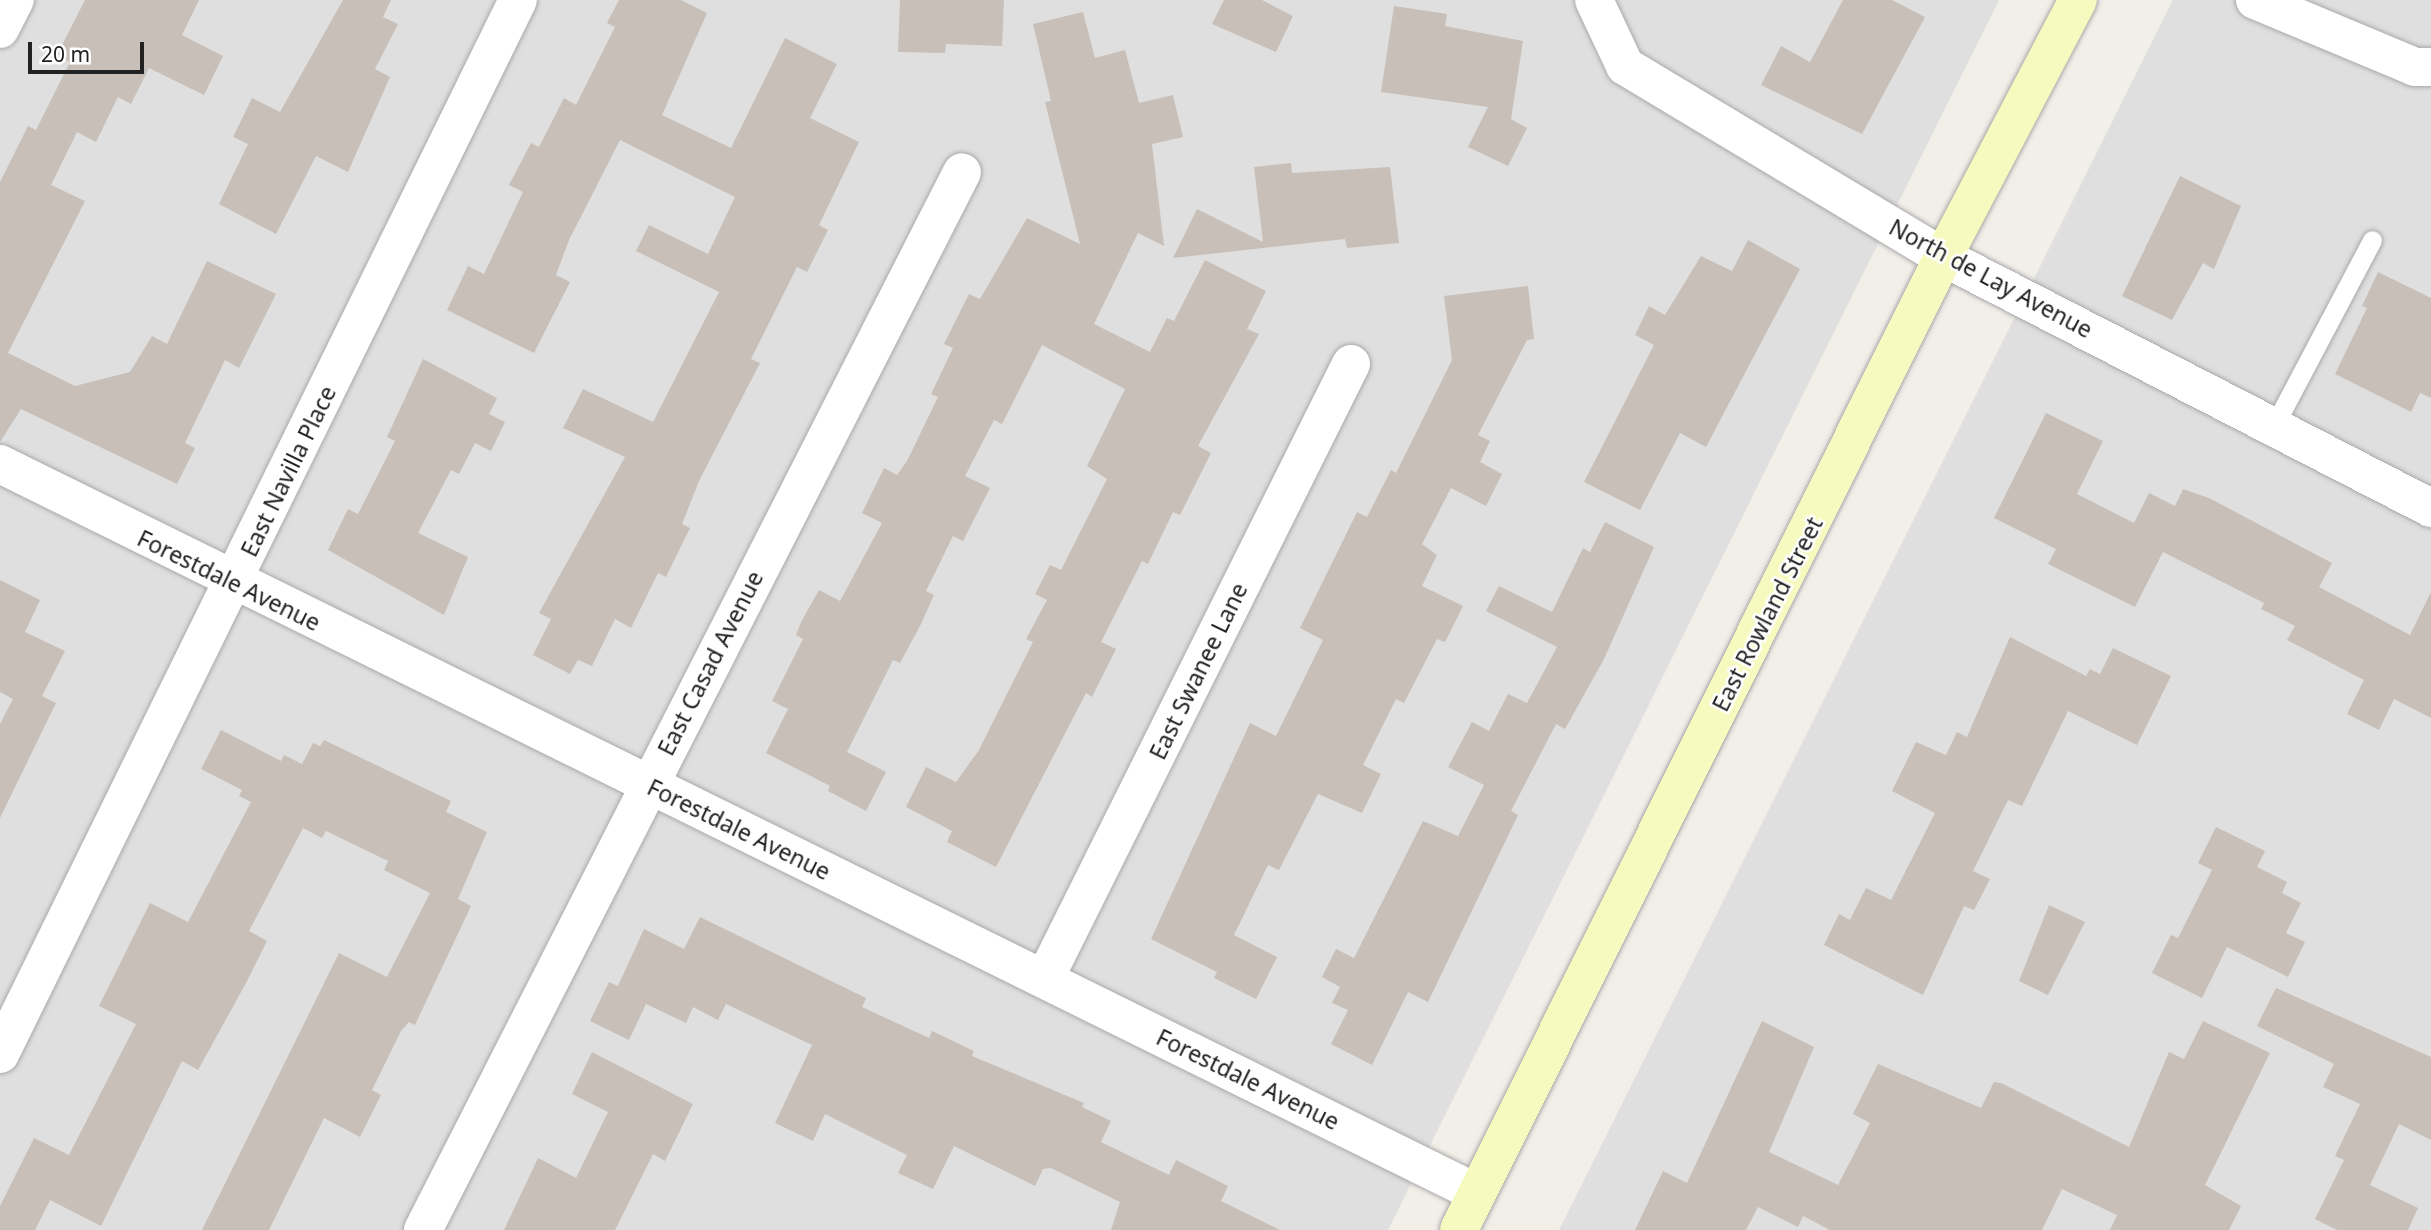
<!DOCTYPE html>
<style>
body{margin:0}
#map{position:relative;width:2431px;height:1230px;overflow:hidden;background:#f2efe9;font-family:"Noto Sans",sans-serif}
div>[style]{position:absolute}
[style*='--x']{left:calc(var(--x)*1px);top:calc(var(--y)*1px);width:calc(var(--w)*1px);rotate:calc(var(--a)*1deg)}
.residential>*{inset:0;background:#e0dfdf}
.building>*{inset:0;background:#c7bfb8}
.roads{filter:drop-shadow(0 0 2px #a9a9a9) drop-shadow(0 0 2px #a9a9a9)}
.service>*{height:19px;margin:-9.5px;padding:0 9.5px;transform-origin:9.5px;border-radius:9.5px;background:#fff}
.minor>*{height:38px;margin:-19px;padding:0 19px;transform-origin:19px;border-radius:19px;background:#fff}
.secondary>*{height:38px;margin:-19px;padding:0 19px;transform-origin:19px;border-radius:19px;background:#f7fabf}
span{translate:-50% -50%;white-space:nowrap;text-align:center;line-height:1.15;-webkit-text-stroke:5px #fff;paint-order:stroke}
.street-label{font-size:23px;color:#222}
.scale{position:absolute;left:28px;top:42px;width:116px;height:32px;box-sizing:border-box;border:4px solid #222;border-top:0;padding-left:9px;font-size:21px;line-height:24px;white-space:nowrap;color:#222;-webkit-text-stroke:5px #fff;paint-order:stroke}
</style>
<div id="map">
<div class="residential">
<div style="clip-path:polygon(0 0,1999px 0,1388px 1230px,0 1230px)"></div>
<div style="clip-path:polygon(2173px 0,2431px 0,2431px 1230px,1559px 1230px)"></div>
</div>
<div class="building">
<div style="clip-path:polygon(85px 0,199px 0,182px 35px,223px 56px,204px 95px,149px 68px,131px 104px,118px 97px,96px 142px,77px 132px,51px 185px,85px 201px,8px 353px,75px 386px,130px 372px,152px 336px,167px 344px,207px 261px,276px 294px,239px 368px,225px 360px,185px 443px,195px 448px,177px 484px,21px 409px,0 442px,0 182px,28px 126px,36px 130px,70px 62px,57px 55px)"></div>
<div style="clip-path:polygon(343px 0,391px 0,383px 17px,398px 24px,375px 69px,390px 77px,348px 172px,316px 156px,276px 234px,219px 204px,248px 144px,233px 137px,252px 98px,280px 112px)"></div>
<div style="clip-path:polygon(619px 0,681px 0,707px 13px,662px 115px,731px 148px,785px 38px,837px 64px,810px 118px,859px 142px,819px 225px,828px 230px,807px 272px,797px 267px,751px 359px,760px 363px,699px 481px,682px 524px,690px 528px,666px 577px,658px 573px,631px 628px,615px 619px,592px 666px,578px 660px,570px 674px,533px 655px,551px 619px,539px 613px,625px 457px,563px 428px,583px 389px,653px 422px,719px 292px,636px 251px,649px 225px,708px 254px,735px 197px,620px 140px,569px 240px,556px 275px,570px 282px,534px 353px,447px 310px,468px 266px,484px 274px,523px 192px,509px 185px,531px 143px,539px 147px,564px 98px,576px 105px,615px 27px,607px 23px)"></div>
<div style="clip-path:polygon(900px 0,1004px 0,1002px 46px,946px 44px,945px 53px,898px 52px)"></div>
<div style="clip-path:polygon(1224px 0,1262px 0,1293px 16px,1276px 52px,1212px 24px)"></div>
<div style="clip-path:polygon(1843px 0,1892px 0,1925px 17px,1862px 134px,1761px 85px,1781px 46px,1810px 62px)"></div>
<div style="clip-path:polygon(1394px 6px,1447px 14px,1445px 26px,1523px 41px,1511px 119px,1527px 128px,1508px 166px,1468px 147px,1488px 107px,1381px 92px)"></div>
<div style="clip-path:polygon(1083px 12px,1095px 58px,1125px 50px,1139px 103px,1173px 95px,1183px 137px,1152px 144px,1164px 246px,1138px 233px,1094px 324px,1150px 352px,1167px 318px,1174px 321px,1205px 260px,1266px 291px,1247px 329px,1259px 334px,1198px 446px,1211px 453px,1180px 515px,1173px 512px,1148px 564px,1142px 561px,1101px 642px,1116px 649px,1092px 697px,1086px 693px,996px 867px,947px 842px,952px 831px,906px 807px,926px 767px,956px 782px,979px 750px,1033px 642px,1026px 639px,1047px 600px,1035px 594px,1050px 565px,1061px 570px,1107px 479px,1087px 466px,1125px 389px,1042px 345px,1002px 424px,994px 420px,965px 476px,990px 488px,963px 541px,953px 536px,926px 591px,934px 595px,920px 626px,900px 663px,893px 660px,847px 752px,886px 772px,866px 811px,828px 791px,830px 786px,766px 753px,788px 709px,772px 701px,803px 639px,796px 635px,801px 622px,819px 590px,840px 601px,882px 523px,862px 513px,884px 468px,897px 475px,907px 461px,938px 397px,931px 394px,953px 348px,944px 344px,969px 294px,980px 299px,1027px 218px,1080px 244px,1045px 102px,1051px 101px,1033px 24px)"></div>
<div style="clip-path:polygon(1291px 163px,1292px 173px,1390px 167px,1399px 243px,1347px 248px,1345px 239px,1173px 258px,1197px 209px,1263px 242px,1254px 167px)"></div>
<div style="clip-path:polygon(2180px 176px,2241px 206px,2214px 269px,2203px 263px,2172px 320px,2122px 296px)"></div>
<div style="clip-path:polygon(1748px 240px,1800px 269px,1706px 447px,1680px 433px,1640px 510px,1584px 482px,1654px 345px,1635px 335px,1649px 306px,1665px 315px,1701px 256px,1732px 271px)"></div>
<div style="clip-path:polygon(2378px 272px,2431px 298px,2431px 398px,2420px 393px,2411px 412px,2335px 374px,2367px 308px,2362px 306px)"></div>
<div style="clip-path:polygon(1528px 286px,1534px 339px,1527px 340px,1478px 435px,1490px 441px,1480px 462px,1502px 474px,1486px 506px,1451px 488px,1422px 544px,1437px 555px,1422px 586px,1463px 606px,1445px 642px,1437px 639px,1404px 703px,1396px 699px,1363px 765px,1381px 774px,1362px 813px,1318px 794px,1279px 870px,1268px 865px,1234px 935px,1277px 957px,1256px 999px,1214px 978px,1217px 972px,1151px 939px,1250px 723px,1276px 736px,1323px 640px,1300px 628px,1357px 512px,1367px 517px,1391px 470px,1396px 473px,1452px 360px,1444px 296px)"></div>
<div style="clip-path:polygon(423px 359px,497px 398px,489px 414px,505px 422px,491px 451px,475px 443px,459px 474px,451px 470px,418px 533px,468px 557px,444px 615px,328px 550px,348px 509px,358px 514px,395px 441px,387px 437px)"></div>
<div style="clip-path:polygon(2046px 413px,2103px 441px,2077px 494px,2134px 523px,2149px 493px,2175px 506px,2183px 489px,2209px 498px,2332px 563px,2319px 587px,2410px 635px,2431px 592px,2431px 718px,2394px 699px,2379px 730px,2347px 714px,2364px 680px,2287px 640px,2295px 626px,2261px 609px,2264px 603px,2163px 552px,2135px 607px,2048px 564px,2056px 549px,1994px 518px)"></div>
<div style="clip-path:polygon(1605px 522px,1654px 547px,1604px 659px,1565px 729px,1556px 724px,1511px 811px,1518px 815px,1428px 1002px,1408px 992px,1372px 1065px,1331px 1044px,1348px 1010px,1332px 1003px,1340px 987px,1322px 977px,1336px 949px,1354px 958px,1423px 821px,1458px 836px,1484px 785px,1448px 767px,1472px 722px,1489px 731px,1508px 694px,1527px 703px,1557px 647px,1486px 611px,1499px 586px,1552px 612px,1583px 548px,1590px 552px)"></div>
<div style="clip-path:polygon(0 580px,40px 600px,25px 632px,65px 651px,42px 696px,56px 703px,0 818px,0 724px,13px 699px,0 692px)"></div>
<div style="clip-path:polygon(2010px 637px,2086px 676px,2090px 669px,2100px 674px,2113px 648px,2171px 676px,2137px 745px,2068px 711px,2022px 806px,2008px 800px,1973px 871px,1990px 879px,1974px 910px,1964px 906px,1923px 995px,1824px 945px,1839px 914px,1850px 920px,1866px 888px,1891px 900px,1935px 813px,1892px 791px,1916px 742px,1946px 755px,1957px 732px,1967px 737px)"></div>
<div style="clip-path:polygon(221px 730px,281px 761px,284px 755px,302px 764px,313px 743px,320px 746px,324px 740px,451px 801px,446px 812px,487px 832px,458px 899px,471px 906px,415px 1025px,409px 1022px,401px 1031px,372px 1090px,381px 1095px,360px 1137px,324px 1118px,269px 1230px,202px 1230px,339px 953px,387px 977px,430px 893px,384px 870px,388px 861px,326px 831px,322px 838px,303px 828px,249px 931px,267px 941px,246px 983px,198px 1070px,182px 1061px,101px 1226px,50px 1200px,35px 1230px,0 1230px,0 1206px,34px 1138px,69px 1155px,136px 1024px,99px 1006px,150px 903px,188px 922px,251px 802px,239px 796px,242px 790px,201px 769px)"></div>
<div style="clip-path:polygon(2216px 827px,2265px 851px,2257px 867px,2287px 882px,2282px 893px,2301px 903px,2286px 933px,2305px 942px,2288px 977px,2227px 947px,2202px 998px,2152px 973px,2171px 935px,2178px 938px,2212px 870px,2198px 863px)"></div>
<div style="clip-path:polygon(2049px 905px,2085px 922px,2048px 995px,2019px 981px)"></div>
<div style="clip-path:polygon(700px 917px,866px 998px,862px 1007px,929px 1038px,932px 1031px,974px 1051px,972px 1056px,1084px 1103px,1082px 1107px,1111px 1121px,1101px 1142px,1169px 1175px,1176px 1160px,1228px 1186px,1221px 1201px,1280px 1230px,1111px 1230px,1120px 1202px,1051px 1168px,1043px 1169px,1035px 1186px,954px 1146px,933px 1189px,898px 1173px,907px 1155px,825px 1114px,813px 1141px,775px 1123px,812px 1045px,726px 1004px,718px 1020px,693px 1007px,686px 1023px,646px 1004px,629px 1040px,590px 1021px,609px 982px,618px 986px,644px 929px,684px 949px)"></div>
<div style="clip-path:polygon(2276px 988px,2431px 1057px,2431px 1140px,2399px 1124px,2370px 1185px,2418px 1208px,2408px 1230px,2337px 1230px,2315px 1219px,2344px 1160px,2335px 1156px,2360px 1104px,2323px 1087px,2334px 1064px,2257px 1026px)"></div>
<div style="clip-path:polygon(1762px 1021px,1814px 1047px,1769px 1152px,1838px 1185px,1870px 1123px,1853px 1114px,1878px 1064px,1981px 1108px,1994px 1082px,2001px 1083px,2129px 1147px,2169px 1052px,2184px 1059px,2203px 1021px,2270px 1053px,2205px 1185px,2241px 1206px,2229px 1230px,2110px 1230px,2117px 1215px,2062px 1189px,2042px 1230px,1830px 1230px,1803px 1216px,1798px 1227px,1758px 1207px,1746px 1230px,1635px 1230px,1663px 1171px,1687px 1183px)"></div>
<div style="clip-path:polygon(592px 1052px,693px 1104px,665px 1161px,653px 1154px,615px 1230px,504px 1230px,538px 1158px,576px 1178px,608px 1112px,572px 1094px)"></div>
</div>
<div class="roads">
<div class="service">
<div style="--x:2274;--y:426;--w:210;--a:-62.2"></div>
</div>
<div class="minor">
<div style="--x:1594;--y:0;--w:73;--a:64.8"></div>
<div style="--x:1625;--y:66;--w:371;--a:31"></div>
<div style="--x:1943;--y:257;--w:549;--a:27.22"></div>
<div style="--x:2255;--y:0;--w:173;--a:22.7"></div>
<div style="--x:2415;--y:67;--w:16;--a:0"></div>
<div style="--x:0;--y:29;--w:33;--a:-63"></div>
<div style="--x:0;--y:464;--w:1647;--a:26.27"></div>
<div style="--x:1045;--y:978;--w:686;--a:-63.51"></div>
<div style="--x:0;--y:1054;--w:1174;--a:-63.83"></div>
<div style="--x:423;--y:1230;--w:1187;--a:-63"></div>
</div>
<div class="secondary">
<div style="--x:1459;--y:1230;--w:1087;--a:-63.55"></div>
<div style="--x:1943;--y:257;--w:290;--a:-62.3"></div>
</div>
</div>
<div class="street-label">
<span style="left:1991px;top:278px;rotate:28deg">North de Lay Avenue</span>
<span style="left:288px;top:471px;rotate:-64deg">East Navilla Place</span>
<span style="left:229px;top:580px;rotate:26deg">Forestdale Avenue</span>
<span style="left:1767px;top:614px;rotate:-63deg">East Rowland Street</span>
<span style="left:710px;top:663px;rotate:-63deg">East Casad Avenue</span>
<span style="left:1198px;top:671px;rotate:-64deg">East Swanee Lane</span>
<span style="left:739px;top:829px;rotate:26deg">Forestdale Avenue</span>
<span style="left:1248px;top:1079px;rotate:26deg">Forestdale Avenue</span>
</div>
<div class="scale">20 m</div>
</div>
